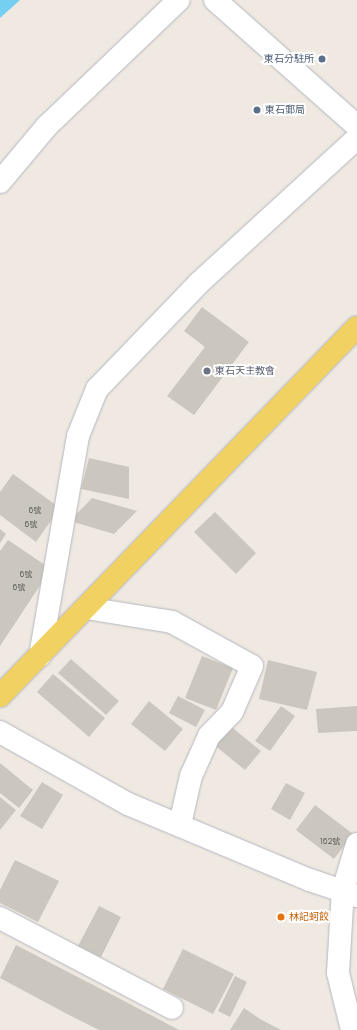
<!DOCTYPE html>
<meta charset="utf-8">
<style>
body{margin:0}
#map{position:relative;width:357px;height:1030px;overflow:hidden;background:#efe9e1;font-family:Manrope,"Noto Sans TC",sans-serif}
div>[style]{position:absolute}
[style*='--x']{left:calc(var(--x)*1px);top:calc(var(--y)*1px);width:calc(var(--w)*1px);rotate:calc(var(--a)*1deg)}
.water>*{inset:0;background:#75cff0}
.building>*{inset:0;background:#cbc7bf}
.roads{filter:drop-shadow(0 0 1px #b4b7c1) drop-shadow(0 0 1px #b4b7c1)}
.minor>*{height:22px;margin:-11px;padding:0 11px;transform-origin:11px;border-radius:11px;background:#fff}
.major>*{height:22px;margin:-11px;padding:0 11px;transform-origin:11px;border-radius:11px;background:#f2d163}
.dots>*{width:11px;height:11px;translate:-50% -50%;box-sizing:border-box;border:2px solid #fff;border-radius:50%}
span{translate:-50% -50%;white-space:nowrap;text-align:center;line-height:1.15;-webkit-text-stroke:4px #fff;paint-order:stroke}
.number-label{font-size:8px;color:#555452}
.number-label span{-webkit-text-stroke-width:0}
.service-label{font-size:10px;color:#4e5e75}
.right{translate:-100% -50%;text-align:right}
.left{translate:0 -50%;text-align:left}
.worship-label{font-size:10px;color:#5b616d}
.food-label{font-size:10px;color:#c56008}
</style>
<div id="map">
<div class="water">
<div style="clip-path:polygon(0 0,20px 0,0 18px)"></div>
</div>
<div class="building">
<div style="clip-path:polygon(202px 307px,249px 342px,194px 415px,167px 396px,205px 347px,184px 331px)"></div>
<div style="clip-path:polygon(89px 458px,129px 467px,129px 499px,81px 489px)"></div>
<div style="clip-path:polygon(13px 474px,60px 508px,36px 542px,0 515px,0 492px)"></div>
<div style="clip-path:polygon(92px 498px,137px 511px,114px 534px,70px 521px)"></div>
<div style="clip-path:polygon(215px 512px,256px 553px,236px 574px,194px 532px)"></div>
<div style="clip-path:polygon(0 529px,6px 534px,0 543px)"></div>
<div style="clip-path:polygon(8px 540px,51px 569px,0 646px,0 551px)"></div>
<div style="clip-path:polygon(202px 656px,233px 668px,216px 710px,185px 698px)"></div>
<div style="clip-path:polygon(71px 659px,119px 701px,106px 715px,58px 673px)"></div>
<div style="clip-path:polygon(268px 660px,317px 672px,307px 710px,259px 699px)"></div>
<div style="clip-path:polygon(53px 674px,105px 718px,89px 737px,37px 692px)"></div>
<div style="clip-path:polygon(178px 696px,205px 710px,196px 727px,169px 713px)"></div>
<div style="clip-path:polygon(149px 701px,183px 729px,165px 751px,131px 724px)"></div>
<div style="clip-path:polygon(281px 706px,295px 716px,270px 751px,255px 741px)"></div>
<div style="clip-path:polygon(357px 706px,357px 731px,318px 733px,316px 709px)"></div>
<div style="clip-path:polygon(223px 720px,261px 751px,245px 770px,208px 740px)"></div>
<div style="clip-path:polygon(0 763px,33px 790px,19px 808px,0 793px)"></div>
<div style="clip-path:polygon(42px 782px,63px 795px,42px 829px,20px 816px)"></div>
<div style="clip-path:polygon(286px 783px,305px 793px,290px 820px,271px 809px)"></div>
<div style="clip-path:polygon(0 797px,16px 810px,0 830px)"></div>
<div style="clip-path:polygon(315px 805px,353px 834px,334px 859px,296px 830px)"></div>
<div style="clip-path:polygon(15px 860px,59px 881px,38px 922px,0 903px,0 890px)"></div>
<div style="clip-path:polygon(99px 906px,121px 917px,101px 957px,78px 946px)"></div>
<div style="clip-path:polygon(16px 945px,130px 1004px,179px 1030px,99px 1030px,69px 1015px,0 978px)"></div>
<div style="clip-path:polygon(183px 949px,234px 974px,213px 1014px,163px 989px)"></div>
<div style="clip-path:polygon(235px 976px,247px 982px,230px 1017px,218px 1011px)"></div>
<div style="clip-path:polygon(244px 1008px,260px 1019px,281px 1030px,230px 1030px)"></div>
</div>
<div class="roads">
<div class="minor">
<div style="--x:215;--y:0;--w:190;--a:41.6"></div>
<div style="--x:0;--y:182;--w:73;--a:-50"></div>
<div style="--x:47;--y:126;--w:182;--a:-43.7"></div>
<div style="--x:86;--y:608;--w:87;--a:9.2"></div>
<div style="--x:172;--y:622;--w:91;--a:28.8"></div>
<div style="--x:252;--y:666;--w:50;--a:113.5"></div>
<div style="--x:232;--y:712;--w:33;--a:134"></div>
<div style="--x:209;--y:736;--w:44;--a:114.2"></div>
<div style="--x:191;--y:776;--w:49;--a:102.9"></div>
<div style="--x:40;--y:656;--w:223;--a:-80.2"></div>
<div style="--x:78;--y:436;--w:51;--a:-68"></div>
<div style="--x:97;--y:389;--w:147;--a:-46.1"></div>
<div style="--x:199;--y:283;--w:214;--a:-42.5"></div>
<div style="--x:0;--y:732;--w:147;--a:29.4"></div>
<div style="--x:128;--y:804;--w:197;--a:22.7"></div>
<div style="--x:310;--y:880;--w:50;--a:18.8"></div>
<div style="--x:0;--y:918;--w:194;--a:27.6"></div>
<div style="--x:352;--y:1030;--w:59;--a:-103.8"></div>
<div style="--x:338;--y:973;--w:83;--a:-86.6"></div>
<div style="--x:343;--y:890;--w:48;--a:-73.1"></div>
</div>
<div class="major">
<div style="--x:0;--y:696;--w:513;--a:-45.95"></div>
</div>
</div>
<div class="dots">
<div style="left:322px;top:59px;background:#5c6f8a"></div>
<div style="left:257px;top:110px;background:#5c6f8a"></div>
<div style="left:207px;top:371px;background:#6b7280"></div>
<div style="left:281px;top:917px;background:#e8710a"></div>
</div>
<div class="number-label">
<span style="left:35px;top:510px">6號</span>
<span style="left:31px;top:524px">6號</span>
<span style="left:26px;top:574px">6號</span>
<span style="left:19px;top:587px">6號</span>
<span style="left:330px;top:841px">162號</span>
</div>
<div class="service-label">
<span class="right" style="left:314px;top:59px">東石分駐所</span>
<span class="left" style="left:265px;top:110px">東石郵局</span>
</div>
<div class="worship-label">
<span class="left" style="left:215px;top:371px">東石天主教會</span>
</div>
<div class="food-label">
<span class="left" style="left:289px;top:917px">林記蚵餃</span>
</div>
</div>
